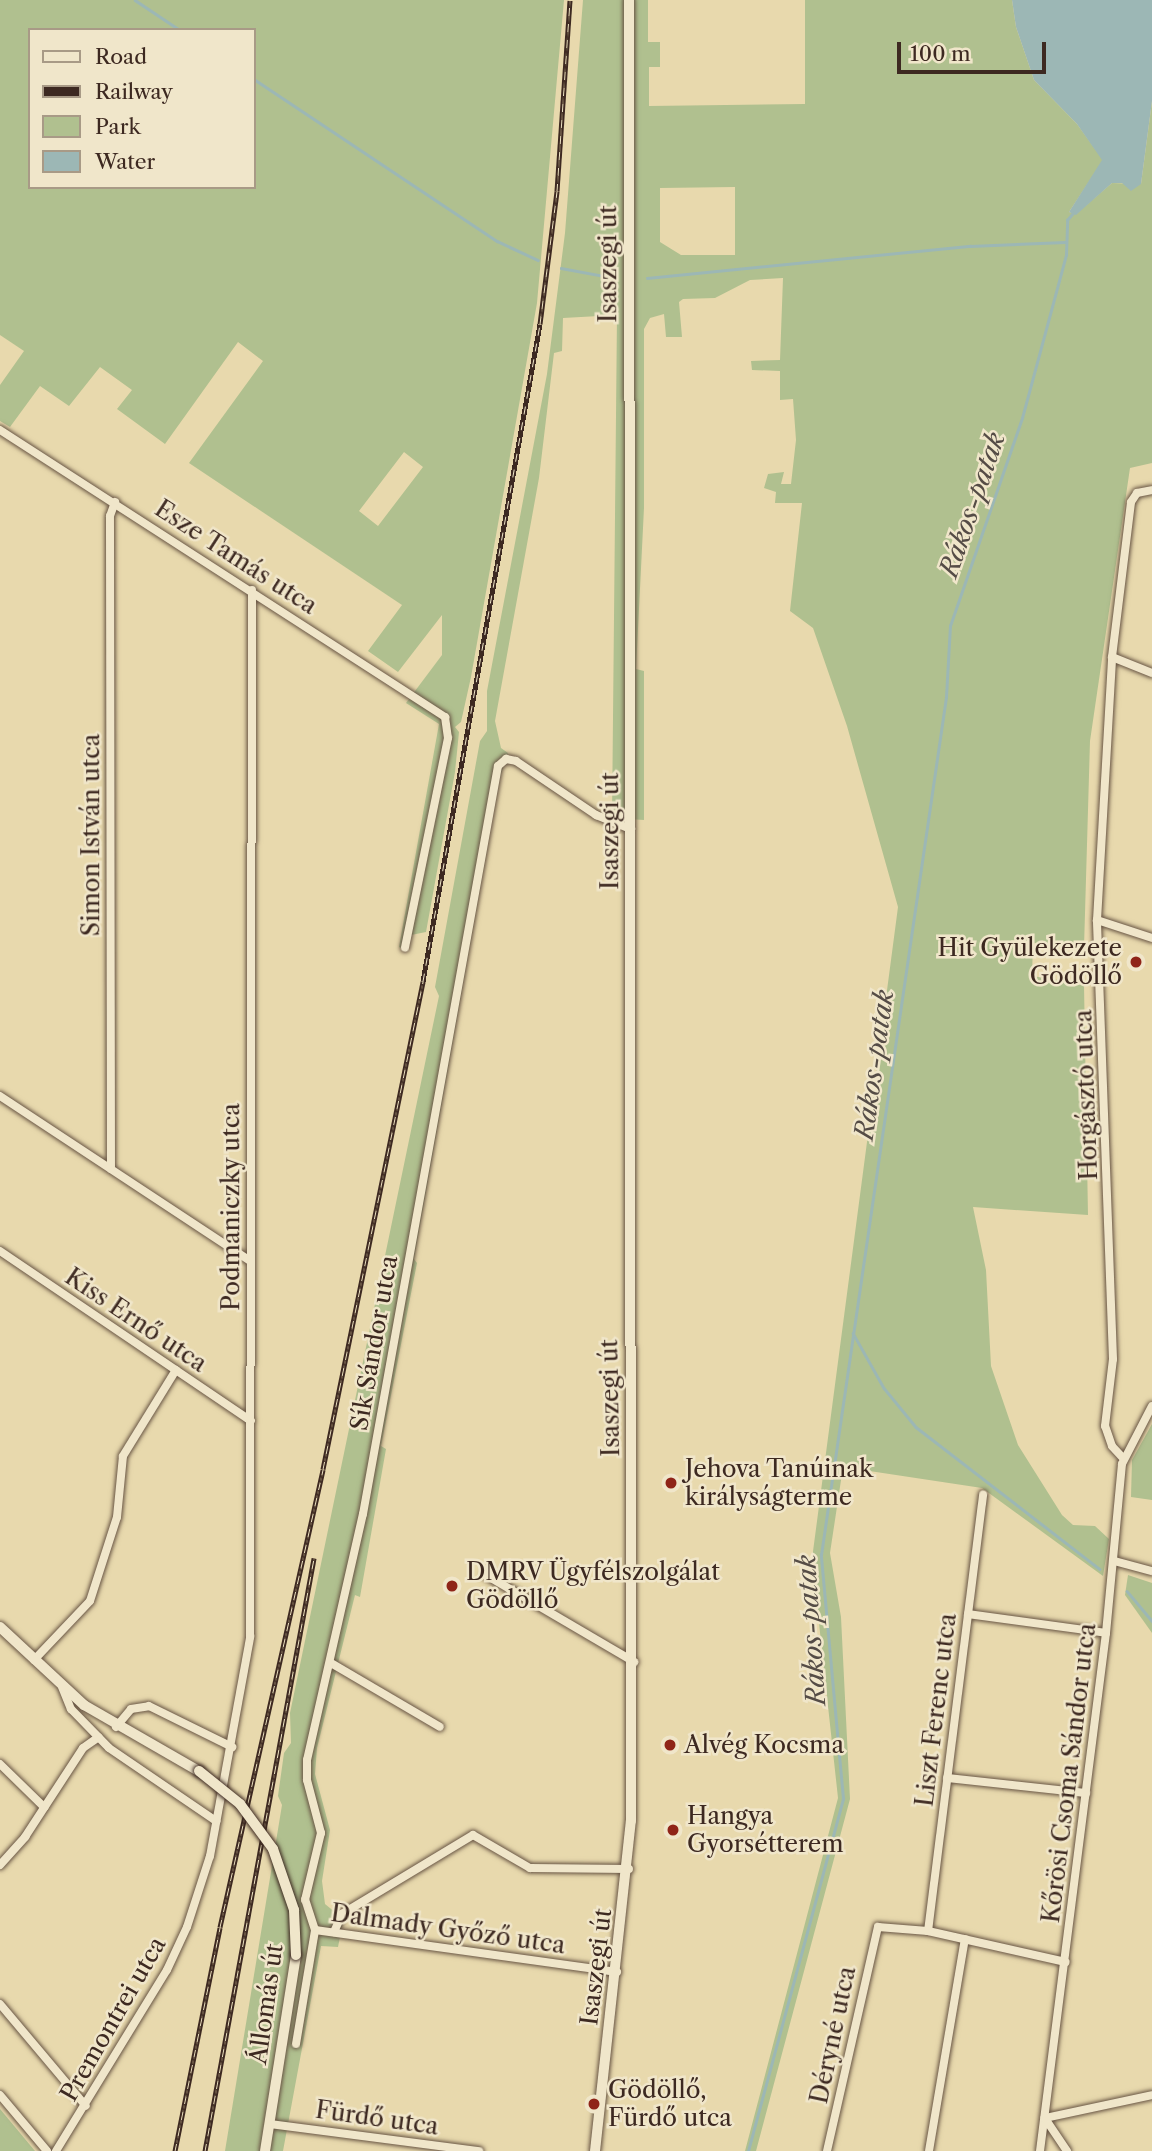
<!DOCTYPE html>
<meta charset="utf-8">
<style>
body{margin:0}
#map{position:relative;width:1152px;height:2151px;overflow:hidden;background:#e8d9ad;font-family:"Libre Caslon Text",serif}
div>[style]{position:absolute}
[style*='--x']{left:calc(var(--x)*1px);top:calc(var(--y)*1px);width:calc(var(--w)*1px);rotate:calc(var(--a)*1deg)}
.green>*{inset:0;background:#b0c08f}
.water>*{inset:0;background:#9cb7b5}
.stream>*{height:2.5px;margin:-1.25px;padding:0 1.25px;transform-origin:1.25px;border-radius:1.25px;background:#9cb7b5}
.roads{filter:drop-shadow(0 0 2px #685544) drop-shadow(0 0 2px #685544)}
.minor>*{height:8px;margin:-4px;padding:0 4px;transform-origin:4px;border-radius:4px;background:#f0e6ca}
.secondary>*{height:10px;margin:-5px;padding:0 5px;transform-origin:5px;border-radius:5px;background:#f0e6ca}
.rail>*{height:5px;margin-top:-2.5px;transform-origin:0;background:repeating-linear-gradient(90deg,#f0e6ca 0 8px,#3d2921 0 16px);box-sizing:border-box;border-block:2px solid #3d2921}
.bridges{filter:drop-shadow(0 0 2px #3d2921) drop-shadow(0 0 2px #3d2921)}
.secondary-bridge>*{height:10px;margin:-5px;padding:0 5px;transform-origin:5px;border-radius:5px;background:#f0e6ca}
.dots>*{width:19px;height:19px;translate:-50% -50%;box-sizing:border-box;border:4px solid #f0e6ca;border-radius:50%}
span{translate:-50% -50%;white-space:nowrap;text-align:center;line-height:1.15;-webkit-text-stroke:5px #f0e6ca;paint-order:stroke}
.street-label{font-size:24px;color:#3d2921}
.poi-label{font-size:24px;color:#3d2921}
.right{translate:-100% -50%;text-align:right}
.left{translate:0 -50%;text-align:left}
.water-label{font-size:26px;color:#554c46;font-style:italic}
.legend{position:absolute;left:28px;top:28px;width:228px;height:161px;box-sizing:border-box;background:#f0e6ca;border:2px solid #a89a86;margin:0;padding:9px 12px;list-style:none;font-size:21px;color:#3d2921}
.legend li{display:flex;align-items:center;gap:14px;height:35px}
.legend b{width:35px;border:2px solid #a89a86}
.scale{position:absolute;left:897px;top:42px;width:149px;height:32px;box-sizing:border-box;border:4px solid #3d2921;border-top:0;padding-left:9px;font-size:21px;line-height:24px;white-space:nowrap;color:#3d2921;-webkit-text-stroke:5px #f0e6ca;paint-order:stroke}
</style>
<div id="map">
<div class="green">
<div style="clip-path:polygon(evenodd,0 0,564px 0,537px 303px,471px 677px,461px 722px,455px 727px,459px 732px,455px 772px,426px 932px,411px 935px,406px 950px,399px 947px,439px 724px,406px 703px,442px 655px,442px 615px,398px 672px,368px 651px,402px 605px,189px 463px,263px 361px,238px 342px,165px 444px,117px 409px,132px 390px,100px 367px,69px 406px,40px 386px,10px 427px,0 421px,0 385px,24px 351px,0 335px,0 0,30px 30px,254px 30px,254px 187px,30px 187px,30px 30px,0 0,404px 452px,423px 467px,378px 526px,359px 511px,404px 452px)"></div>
<div style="clip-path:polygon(evenodd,583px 0,648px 0,648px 42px,660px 42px,660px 67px,649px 67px,649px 106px,805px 104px,805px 0,1012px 0,1016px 27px,1034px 80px,1077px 124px,1103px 160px,1069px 212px,1076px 214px,1112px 183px,1141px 184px,1152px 101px,1152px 463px,1130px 468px,1090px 741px,1084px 948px,1033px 943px,1032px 976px,1084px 984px,1088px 1215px,973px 1207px,986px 1270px,991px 1366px,1018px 1445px,1062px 1515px,1073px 1525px,1095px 1526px,1109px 1539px,1103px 1576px,982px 1488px,843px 1467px,830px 1553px,841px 1617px,850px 1799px,756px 2151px,745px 2151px,838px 1798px,812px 1559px,898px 907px,847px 726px,813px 628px,790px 611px,802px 503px,775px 503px,776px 492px,764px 488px,768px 474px,784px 472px,781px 484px,791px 484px,796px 440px,793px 399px,780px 400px,780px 371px,752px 370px,751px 361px,780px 360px,783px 278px,750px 280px,715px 298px,683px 299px,679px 302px,682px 337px,666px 337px,664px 314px,650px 318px,644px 329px,644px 508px,636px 669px,644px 671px,644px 820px,612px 818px,617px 315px,563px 318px,562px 351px,554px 353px,539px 478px,495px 721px,501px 748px,508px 753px,500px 777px,414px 1259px,417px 1263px,381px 1446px,386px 1449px,360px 1597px,355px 1595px,317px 1748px,315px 1774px,330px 1830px,322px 1881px,325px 1904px,336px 1913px,346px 1907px,338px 1947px,321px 1946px,283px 2151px,225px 2151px,282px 1805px,278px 1796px,284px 1753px,291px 1743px,290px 1713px,439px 996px,435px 987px,480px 741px,487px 731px,487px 691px,547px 374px,565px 233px,583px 0,735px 187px,735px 255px,681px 255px,660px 242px,660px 188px,735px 187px)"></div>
<div style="clip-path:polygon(1152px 1424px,1152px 1500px,1131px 1497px,1132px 1460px)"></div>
<div style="clip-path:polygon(1128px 1575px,1152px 1583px,1152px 1633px,1125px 1595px)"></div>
<div style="clip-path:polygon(0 2109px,35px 2151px,0 2151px)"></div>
</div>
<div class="water">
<div style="clip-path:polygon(1012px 0,1152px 0,1152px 101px,1141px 184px,1131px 191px,1122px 183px,1112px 183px,1076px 215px,1069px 212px,1102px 160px,1077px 124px,1034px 80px,1016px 27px)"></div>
</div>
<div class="stream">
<div style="--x:135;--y:0;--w:54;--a:33.7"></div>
<div style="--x:254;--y:79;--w:292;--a:33.7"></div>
<div style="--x:497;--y:241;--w:45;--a:24.9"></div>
<div style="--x:561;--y:268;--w:55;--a:10.5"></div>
<div style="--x:647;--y:278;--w:325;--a:-5.7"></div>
<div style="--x:970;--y:246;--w:95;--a:-2.4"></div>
<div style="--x:853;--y:1333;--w:63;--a:60.6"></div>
<div style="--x:884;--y:1388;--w:50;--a:50.6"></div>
<div style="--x:916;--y:1427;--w:232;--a:37.7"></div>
<div style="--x:1127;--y:1591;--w:39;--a:50"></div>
<div style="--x:748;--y:2151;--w:365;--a:-74.9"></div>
<div style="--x:843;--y:1799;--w:245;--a:-95.2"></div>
<div style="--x:821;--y:1555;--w:867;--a:-81.71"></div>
<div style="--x:946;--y:697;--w:71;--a:-86.8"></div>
<div style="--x:950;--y:626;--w:220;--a:-70.9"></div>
<div style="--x:1022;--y:418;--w:169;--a:-74.9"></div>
<div style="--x:1066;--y:255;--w:35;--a:-88"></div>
<div style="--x:1067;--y:220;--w:9;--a:-49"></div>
</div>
<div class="roads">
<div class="minor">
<div style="--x:0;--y:430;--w:530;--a:32.82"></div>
<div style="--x:445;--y:717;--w:21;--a:82"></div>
<div style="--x:448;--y:738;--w:214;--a:101.6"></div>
<div style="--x:1112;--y:657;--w:43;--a:21.8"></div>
<div style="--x:1097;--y:920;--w:58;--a:18.1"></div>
<div style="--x:0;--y:1096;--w:300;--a:33.4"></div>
<div style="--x:111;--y:1169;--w:653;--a:-90.09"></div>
<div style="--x:110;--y:516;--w:15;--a:-70"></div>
<div style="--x:0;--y:1251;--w:303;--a:34.1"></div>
<div style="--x:1123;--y:1458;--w:16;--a:-133"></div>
<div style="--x:1112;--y:1446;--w:21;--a:-109"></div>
<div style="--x:1105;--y:1426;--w:67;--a:-83.2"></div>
<div style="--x:1113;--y:1359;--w:439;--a:-92.1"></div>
<div style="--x:1097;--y:920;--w:263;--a:-86.7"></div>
<div style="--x:1112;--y:657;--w:156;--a:-83"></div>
<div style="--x:1131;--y:502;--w:11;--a:-56"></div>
<div style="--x:1137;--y:493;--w:15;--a:-11"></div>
<div style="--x:1114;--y:1561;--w:39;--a:15"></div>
<div style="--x:486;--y:1575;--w:172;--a:30.4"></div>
<div style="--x:968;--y:1614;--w:139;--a:7.8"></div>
<div style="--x:34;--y:1660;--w:81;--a:-46.5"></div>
<div style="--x:90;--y:1601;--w:88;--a:-72.2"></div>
<div style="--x:117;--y:1517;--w:61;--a:-84.4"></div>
<div style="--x:123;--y:1456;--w:101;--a:-58.4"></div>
<div style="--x:331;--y:1663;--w:126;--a:30.4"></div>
<div style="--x:62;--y:1687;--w:24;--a:68"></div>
<div style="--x:71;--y:1709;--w:54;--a:45.7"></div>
<div style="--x:109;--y:1748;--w:130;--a:34.3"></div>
<div style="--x:116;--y:1727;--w:23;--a:-50"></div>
<div style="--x:131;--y:1709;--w:18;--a:-9"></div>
<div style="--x:149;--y:1706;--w:93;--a:26.3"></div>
<div style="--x:0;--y:1764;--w:62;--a:44.3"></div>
<div style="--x:947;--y:1778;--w:140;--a:6.2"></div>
<div style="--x:0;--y:1865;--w:38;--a:-48"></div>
<div style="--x:25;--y:1837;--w:106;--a:-56.9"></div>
<div style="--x:83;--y:1748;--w:19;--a:-35"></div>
<div style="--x:315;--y:1930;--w:32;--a:-108"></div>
<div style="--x:305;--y:1900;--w:69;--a:-76.6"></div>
<div style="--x:321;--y:1833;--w:55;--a:-104.8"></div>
<div style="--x:307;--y:1780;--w:20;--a:-90"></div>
<div style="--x:307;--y:1760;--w:252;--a:-77.2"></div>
<div style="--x:363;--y:1514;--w:760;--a:-79.77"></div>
<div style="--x:498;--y:766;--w:11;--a:-41"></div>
<div style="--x:506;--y:759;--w:10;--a:11"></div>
<div style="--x:516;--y:761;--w:97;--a:34"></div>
<div style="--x:596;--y:815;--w:38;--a:22"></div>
<div style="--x:315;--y:1930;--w:305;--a:7.9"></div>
<div style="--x:928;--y:1931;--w:440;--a:-82.8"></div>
<div style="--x:334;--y:1932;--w:20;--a:-66"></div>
<div style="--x:342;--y:1914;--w:153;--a:-31.1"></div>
<div style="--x:473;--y:1835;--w:66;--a:30.1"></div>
<div style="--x:530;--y:1868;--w:99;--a:0.6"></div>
<div style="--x:0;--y:2004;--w:133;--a:49.9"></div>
<div style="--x:296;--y:2044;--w:116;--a:-80.5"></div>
<div style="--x:0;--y:2095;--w:73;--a:50"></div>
<div style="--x:270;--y:2124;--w:211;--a:7.4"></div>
<div style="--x:56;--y:2151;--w:212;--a:-58.5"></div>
<div style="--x:167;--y:1970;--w:47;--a:-65.1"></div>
<div style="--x:187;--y:1927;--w:75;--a:-72.1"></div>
<div style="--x:210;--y:1856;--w:223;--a:-79.6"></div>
<div style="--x:250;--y:1637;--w:1047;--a:-89.89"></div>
<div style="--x:827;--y:2151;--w:230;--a:-77.2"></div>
<div style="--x:878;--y:1927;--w:50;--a:4.6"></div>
<div style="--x:928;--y:1931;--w:141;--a:12.7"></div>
<div style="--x:929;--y:2151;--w:215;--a:-80.4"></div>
<div style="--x:1040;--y:2151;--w:522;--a:-82.74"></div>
<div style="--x:1106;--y:1633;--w:170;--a:-84.6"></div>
<div style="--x:1122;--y:1464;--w:65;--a:-62.7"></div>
<div style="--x:1067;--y:2151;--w:40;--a:-124"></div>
<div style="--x:1045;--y:2118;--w:109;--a:-12.1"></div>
</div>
<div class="secondary">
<div style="--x:0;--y:1627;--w:115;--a:42.9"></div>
<div style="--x:84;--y:1705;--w:133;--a:29.9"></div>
<div style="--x:265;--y:2151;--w:198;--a:-81"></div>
<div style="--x:595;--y:2151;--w:332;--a:-83.8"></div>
<div style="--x:631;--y:1821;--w:1821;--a:-90.06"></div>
</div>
</div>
<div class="rail">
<div style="--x:175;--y:2151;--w:228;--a:-78.6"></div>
<div style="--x:220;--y:1927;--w:469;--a:-77.3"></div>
<div style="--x:323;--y:1469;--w:498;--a:-78.4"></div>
<div style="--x:423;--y:981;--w:667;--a:-79.9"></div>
<div style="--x:540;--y:324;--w:134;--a:-82.7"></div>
<div style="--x:557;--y:191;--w:191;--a:-86.1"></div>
<div style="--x:205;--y:2151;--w:603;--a:-79.58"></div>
</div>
<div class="bridges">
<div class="secondary-bridge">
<div style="--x:199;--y:1771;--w:53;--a:38.8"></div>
<div style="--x:240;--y:1804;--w:56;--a:53.7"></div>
<div style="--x:273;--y:1849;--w:65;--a:71"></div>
<div style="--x:294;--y:1910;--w:45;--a:87.5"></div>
</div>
</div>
<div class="dots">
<div style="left:1136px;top:962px;background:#8f2418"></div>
<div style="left:671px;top:1483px;background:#8f2418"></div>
<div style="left:452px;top:1586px;background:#8f2418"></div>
<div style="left:670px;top:1745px;background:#8f2418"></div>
<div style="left:673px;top:1830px;background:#8f2418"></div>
<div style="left:594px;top:2104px;background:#8f2418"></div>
</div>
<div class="street-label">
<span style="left:608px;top:264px;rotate:-90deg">Isaszegi út</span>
<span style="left:236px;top:557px;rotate:33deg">Esze Tamás utca</span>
<span style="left:610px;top:831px;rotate:-90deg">Isaszegi út</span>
<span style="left:91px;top:835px;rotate:-90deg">Simon István utca</span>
<span style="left:1086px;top:1095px;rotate:-92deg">Horgásztó utca</span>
<span style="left:231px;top:1207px;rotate:-90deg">Podmaniczky utca</span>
<span style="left:136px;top:1320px;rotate:34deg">Kiss Ernő utca</span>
<span style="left:374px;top:1343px;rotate:-80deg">Sík Sándor utca</span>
<span style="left:610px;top:1398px;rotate:-91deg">Isaszegi út</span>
<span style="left:936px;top:1710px;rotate:-83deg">Liszt Ferenc utca</span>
<span style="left:1069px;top:1773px;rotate:-83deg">Kőrösi Csoma Sándor utca</span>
<span style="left:448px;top:1929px;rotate:8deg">Dalmady Győző utca</span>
<span style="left:596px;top:1967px;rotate:-83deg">Isaszegi út</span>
<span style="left:266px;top:2004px;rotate:-82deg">Állomás út</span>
<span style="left:113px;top:2019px;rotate:-60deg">Premontrei utca</span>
<span style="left:833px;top:2035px;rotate:-78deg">Déryné utca</span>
<span style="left:377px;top:2118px;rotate:8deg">Fürdő utca</span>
</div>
<div class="poi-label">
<span class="right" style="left:1122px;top:962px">Hit Gyülekezete<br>Gödöllő</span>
<span class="left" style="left:685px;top:1483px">Jehova Tanúinak<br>királyságterme</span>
<span class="left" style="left:466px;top:1586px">DMRV Ügyfélszolgálat<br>Gödöllő</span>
<span class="left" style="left:684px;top:1745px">Alvég Kocsma</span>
<span class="left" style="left:687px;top:1830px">Hangya<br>Gyorsétterem</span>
<span class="left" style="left:608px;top:2104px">Gödöllő,<br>Fürdő utca</span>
</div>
<div class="water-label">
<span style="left:973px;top:505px;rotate:-71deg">Rákos-patak</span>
<span style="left:875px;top:1065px;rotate:-82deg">Rákos-patak</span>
<span style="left:812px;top:1630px;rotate:-94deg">Rákos-patak</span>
</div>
<ul class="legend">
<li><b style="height:9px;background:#f0e6ca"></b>Road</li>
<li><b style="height:9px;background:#3d2921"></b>Railway</li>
<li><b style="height:19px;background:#b0c08f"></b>Park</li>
<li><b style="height:19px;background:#9cb7b5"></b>Water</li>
</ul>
<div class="scale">100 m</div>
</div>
